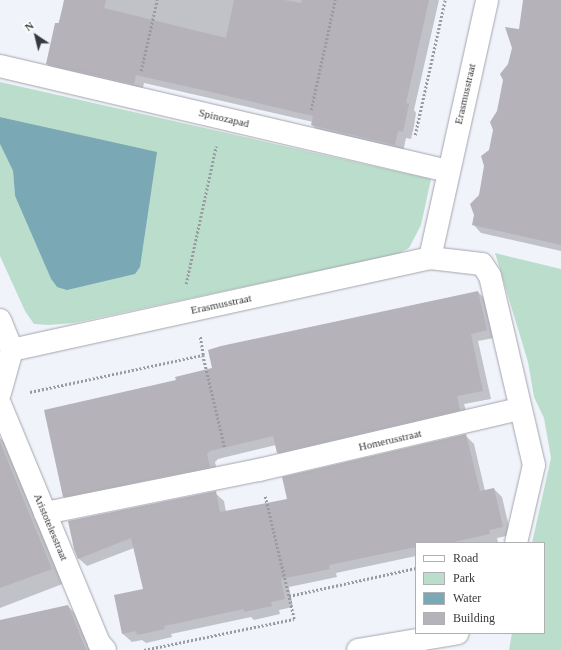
<!DOCTYPE html>
<style>
body{margin:0}
#map{position:relative;width:561px;height:650px;overflow:hidden;background:#f1f3fb;font-family:"Times New Roman",serif}
div>[style]{position:absolute}
[style*='--x']{left:calc(var(--x)*1px);top:calc(var(--y)*1px);width:calc(var(--w)*1px);rotate:calc(var(--a)*1deg)}
.green>*{inset:0;background:#bdc}
.water>*{inset:0;background:#7aa8b4}
.shadow>*{inset:0;background:#0003}
.building>*{inset:0;background:#b5b2b9}
.path>*{height:2.5px;margin-top:-1.25px;transform-origin:0;background:repeating-linear-gradient(90deg,#9a9ba1 0 2px,transparent 0 4px)}
.roads{filter:drop-shadow(0 0 1px #a3a5ac) drop-shadow(0 0 1px #a3a5ac)}
.minor>*{height:22px;margin:-11px;padding:0 11px;transform-origin:11px;border-radius:11px;background:#fff}
span{translate:-50% -50%;white-space:nowrap;text-align:center;line-height:1.15;-webkit-text-stroke:3px #fff;paint-order:stroke}
.street-label{font-size:11px;color:#38393c}
.legend{position:absolute;left:415px;top:542px;width:130px;height:92px;box-sizing:border-box;background:#fff;border:1px solid #afb0b1;margin:0;padding:5px 7px;list-style:none;font-size:12px;color:#38393c}
.legend li{display:flex;align-items:center;gap:8px;height:20px}
.legend b{width:20px;border:1px solid #afb0b1}
.north{position:absolute;left:16px;top:16px;width:40px;height:40px;-webkit-text-stroke:3px #fff;paint-order:stroke;rotate:325deg;font-size:11px;font-weight:700;line-height:16px;text-align:center;color:#38393c}
.north::after{content:'';display:block;margin:auto;width:14px;height:18px;background:#38393c;clip-path:polygon(50% 0,100% 100%,50% 72%,0 100%)}
</style>
<div id="map">
<div class="green">
<div style="clip-path:polygon(0 82px,431px 179px,421px 225px,409px 248px,398px 254px,74px 323px,49px 325px,34px 324px,25px 311px,0 256px,0 144px,13px 171px,15px 196px,51px 279px,57px 287px,157px 153px,0 117px)"></div>
<div style="clip-path:polygon(495px 253px,561px 269px,561px 650px,509px 650px,512px 633px,544px 633px,544px 543px,532px 543px,551px 458px,544px 418px,534px 397px,528px 362px)"></div>
</div>
<div class="water">
<div style="clip-path:polygon(0 117px,157px 152px,140px 267px,135px 274px,67px 290px,57px 287px,51px 279px,15px 196px,13px 171px,0 144px)"></div>
</div>
<div class="shadow">
<div style="clip-path:polygon(65px 0,439px 0,414px 110px,416px 113px,414px 126px,411px 139px,406px 138px,403px 152px,320px 133px,312px 125px,313px 122px,144px 83px,142px 92px,55px 72px,47px 64px)"></div>
<div style="clip-path:polygon(524px 0,561px 0,561px 251px,481px 233px,473px 224px,498px 112px,533px 33px)"></div>
<div style="clip-path:polygon(478px 292px,486px 300px,494px 338px,478px 341px,491px 399px,464px 404px,468px 418px,286px 460px,278px 453px,276px 445px,218px 459px,215px 462px,218px 475px,71px 504px,63px 496px,177px 381px)"></div>
<div style="clip-path:polygon(466px 436px,474px 444px,485px 491px,494px 489px,502px 497px,511px 535px,497px 538px,498px 542px,495px 543px,416px 543px,416px 556px,336px 573px,337px 577px,289px 587px,293px 607px,279px 610px,280px 614px,254px 620px,251px 617px,171px 634px,172px 637px,146px 643px,142px 640px,132px 642px,123px 634px,115px 596px,145px 590px,134px 548px,87px 566px,78px 558px,215px 493px,224px 501px,226px 512px,288px 500px)"></div>
<div style="clip-path:polygon(0 438px,13px 450px,65px 583px,0 608px)"></div>
<div style="clip-path:polygon(68px 606px,82px 621px,94px 650px,0 650px,0 621px)"></div>
</div>
<div class="building">
<div style="clip-path:polygon(64px 0,106px 0,104px 8px,226px 38px,234px 0,284px 0,301px 3px,302px 0,429px 0,406px 103px,409px 104px,403px 132px,398px 131px,395px 145px,311px 125px,313px 116px,198px 89px,136px 75px,134px 84px,46px 64px,55px 23px,59px 23px)"></div>
<div style="clip-path:polygon(523px 0,561px 0,561px 245px,472px 225px,474px 215px,470px 204px,479px 195px,484px 166px,481px 156px,489px 150px,493px 130px,490px 122px,497px 111px,503px 80px,500px 74px,508px 64px,512px 48px,505px 27px,519px 29px)"></div>
<div style="clip-path:polygon(478px 291px,487px 330px,471px 334px,483px 391px,457px 396px,460px 410px,277px 453px,273px 436px,210px 451px,207px 454px,210px 467px,63px 497px,44px 410px,176px 380px,175px 377px,212px 368px,208px 350px,221px 346px)"></div>
<div style="clip-path:polygon(466px 434px,480px 491px,494px 488px,503px 527px,489px 530px,490px 534px,449px 543px,416px 543px,416px 547px,329px 565px,330px 569px,281px 579px,285px 599px,271px 602px,272px 606px,244px 612px,244px 609px,164px 626px,165px 629px,137px 635px,136px 631px,122px 634px,114px 595px,143px 589px,131px 538px,78px 559px,74px 549px,68px 521px,216px 491px,220px 512px,287px 499px,282px 477px)"></div>
<div style="clip-path:polygon(0 442px,52px 569px,0 588px)"></div>
<div style="clip-path:polygon(68px 605px,86px 650px,0 650px,0 620px)"></div>
</div>
<div class="path">
<div style="--x:141;--y:71;--w:73;--a:-77.3"></div>
<div style="--x:311;--y:110;--w:113;--a:-77.7"></div>
<div style="--x:415;--y:135;--w:138;--a:-77.5"></div>
<div style="--x:186;--y:284;--w:141;--a:-77.7"></div>
<div style="--x:203;--y:355;--w:96;--a:76.7"></div>
<div style="--x:30;--y:392;--w:177;--a:-12.1"></div>
<div style="--x:203;--y:355;--w:19;--a:-99"></div>
<div style="--x:289;--y:596;--w:130;--a:-12.4"></div>
<div style="--x:144;--y:650;--w:153;--a:-11.7"></div>
<div style="--x:294;--y:619;--w:126;--a:-103.3"></div>
</div>
<div class="roads">
<div class="minor">
<div style="--x:0;--y:66;--w:460;--a:13.2"></div>
<div style="--x:430;--y:258;--w:52;--a:6.6"></div>
<div style="--x:482;--y:264;--w:14;--a:56"></div>
<div style="--x:490;--y:276;--w:194;--a:76.9"></div>
<div style="--x:534;--y:465;--w:80;--a:103"></div>
<div style="--x:0;--y:320;--w:32;--a:68"></div>
<div style="--x:12;--y:350;--w:45;--a:105.6"></div>
<div style="--x:12;--y:350;--w:428;--a:-12.4"></div>
<div style="--x:430;--y:258;--w:264;--a:-77.5"></div>
<div style="--x:0;--y:404;--w:259;--a:67.5"></div>
<div style="--x:99;--y:643;--w:9;--a:49"></div>
<div style="--x:45;--y:513;--w:218;--a:-11.4"></div>
<div style="--x:259;--y:470;--w:268;--a:-13.2"></div>
<div style="--x:358;--y:650;--w:101;--a:-9.6"></div>
</div>
</div>
<div class="street-label">
<span style="left:465px;top:94px;rotate:-77deg">Erasmusstraat</span>
<span style="left:224px;top:118px;rotate:13deg">Spinozapad</span>
<span style="left:221px;top:304px;rotate:-12deg">Erasmusstraat</span>
<span style="left:390px;top:440px;rotate:-13deg">Homerusstraat</span>
<span style="left:51px;top:527px;rotate:67deg">Aristotelesstraat</span>
</div>
<ul class="legend">
<li><b style="height:5px;background:#fff"></b>Road</li>
<li><b style="height:11px;background:#bdc"></b>Park</li>
<li><b style="height:11px;background:#7aa8b4"></b>Water</li>
<li><b style="height:11px;background:#b5b2b9"></b>Building</li>
</ul>
<div class="north">N</div>
</div>
